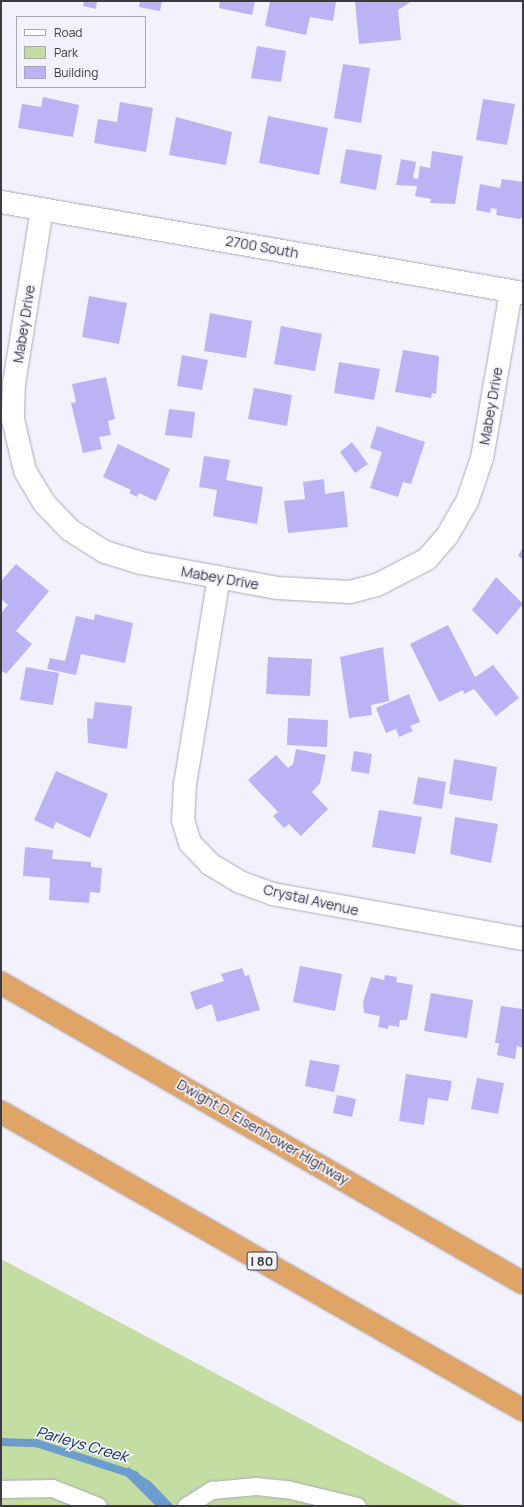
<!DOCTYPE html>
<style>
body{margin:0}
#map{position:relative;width:524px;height:1507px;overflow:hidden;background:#f3f1fe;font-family:Manrope,sans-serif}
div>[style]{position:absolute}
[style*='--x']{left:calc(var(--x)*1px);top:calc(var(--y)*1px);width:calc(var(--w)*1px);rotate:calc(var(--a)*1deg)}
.green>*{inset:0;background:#c3dda3}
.water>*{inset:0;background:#6d9ccf}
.stream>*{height:8px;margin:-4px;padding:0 4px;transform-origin:4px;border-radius:4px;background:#6d9ccf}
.building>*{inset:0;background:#bcb3f4}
.roads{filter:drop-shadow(0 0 1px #aba9b8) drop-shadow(0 0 1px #aba9b8)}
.service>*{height:17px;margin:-8.5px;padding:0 8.5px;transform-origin:8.5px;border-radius:8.5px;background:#fff}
.minor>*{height:22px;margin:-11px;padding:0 11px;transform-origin:11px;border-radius:11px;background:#fff}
.tertiary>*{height:22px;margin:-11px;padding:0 11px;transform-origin:11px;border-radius:11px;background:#fff}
.motorway>*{height:22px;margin:-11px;padding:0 11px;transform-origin:11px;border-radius:11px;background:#e0a466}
span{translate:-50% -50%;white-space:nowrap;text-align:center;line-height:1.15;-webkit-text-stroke:3.5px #f3f1fe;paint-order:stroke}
.shield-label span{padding:1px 3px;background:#f3f1fe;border:1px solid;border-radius:3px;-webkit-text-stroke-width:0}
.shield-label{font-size:13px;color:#3a3a40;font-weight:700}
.street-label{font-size:14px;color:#3a3a40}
.water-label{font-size:15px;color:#092c4d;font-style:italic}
.frame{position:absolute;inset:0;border:2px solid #3a3a40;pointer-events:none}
.legend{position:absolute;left:16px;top:16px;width:130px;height:72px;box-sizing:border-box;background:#f3f1fe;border:1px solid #a9a8b2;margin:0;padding:5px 7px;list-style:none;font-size:12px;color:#3a3a40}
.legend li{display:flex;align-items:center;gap:8px;height:20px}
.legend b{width:20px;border:1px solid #a9a8b2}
</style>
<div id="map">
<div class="green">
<div style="clip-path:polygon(1px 1259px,464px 1506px,1px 1506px)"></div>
</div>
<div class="water">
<div style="clip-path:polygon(128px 1467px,151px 1482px,174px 1506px,156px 1506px,124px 1474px)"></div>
</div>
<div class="stream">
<div style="--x:1;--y:1442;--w:35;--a:2"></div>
<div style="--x:36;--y:1443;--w:104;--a:17.9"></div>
</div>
<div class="building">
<div style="clip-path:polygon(84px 1px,97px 1px,96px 9px,83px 6px)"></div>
<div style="clip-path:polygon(140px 1px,162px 1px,160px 11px,139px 7px)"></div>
<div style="clip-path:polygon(220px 1px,255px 1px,252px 15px,219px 8px)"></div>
<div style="clip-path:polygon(270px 1px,336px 1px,333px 21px,310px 17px,306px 35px,265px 26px)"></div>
<div style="clip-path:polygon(355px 1px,412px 1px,398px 10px,401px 40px,359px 44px)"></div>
<div style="clip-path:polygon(257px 46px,286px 51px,281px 82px,251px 78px)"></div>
<div style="clip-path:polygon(343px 64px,370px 68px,361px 123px,334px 118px)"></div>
<div style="clip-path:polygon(43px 97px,79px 105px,73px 137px,18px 128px,22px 104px,41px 107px)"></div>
<div style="clip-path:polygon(483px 99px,515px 104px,507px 145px,476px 140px)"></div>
<div style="clip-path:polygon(120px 102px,153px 108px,146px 152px,94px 143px,98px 119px,117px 122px)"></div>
<div style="clip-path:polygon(268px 116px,328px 128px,319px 175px,259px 163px)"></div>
<div style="clip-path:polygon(176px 117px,232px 132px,226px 165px,169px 155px)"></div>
<div style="clip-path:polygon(346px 149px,382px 155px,376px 190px,340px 183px)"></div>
<div style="clip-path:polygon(432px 151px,463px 156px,455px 204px,430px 203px,431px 199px,415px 196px,417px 186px,396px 185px,401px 159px,416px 162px,413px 178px,418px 179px,420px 166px,430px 168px)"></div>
<div style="clip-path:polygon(502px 179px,523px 182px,523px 217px,519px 219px,496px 215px,497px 209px,491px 208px,490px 213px,476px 210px,480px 184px,500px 188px)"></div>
<div style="clip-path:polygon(89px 296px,127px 303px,119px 344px,82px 337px)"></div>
<div style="clip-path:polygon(210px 313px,252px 321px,246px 358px,204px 351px)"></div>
<div style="clip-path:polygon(281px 326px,322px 334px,315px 371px,274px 364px)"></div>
<div style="clip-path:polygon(403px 350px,439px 356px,436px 394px,432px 393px,431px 398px,395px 392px)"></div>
<div style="clip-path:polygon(182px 355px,208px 360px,202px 390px,177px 386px)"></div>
<div style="clip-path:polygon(339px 362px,380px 369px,374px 400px,334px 393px)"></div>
<div style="clip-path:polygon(106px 377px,115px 419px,108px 421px,111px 435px,99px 437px,102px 449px,83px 453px,71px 403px,76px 402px,72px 384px)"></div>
<div style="clip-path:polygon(254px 388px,292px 395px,287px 426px,248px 419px)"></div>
<div style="clip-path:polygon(169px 409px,195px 412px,192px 438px,165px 435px)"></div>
<div style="clip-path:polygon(377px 426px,425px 442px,411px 484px,403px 482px,398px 497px,370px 488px,382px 452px,370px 448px)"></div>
<div style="clip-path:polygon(352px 442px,368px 464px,355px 473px,340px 452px)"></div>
<div style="clip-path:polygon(118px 444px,170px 469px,156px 501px,139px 493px,137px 497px,129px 493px,131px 490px,103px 477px)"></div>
<div style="clip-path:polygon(204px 456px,230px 460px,226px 480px,263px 487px,257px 524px,213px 516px,217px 490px,199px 487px)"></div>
<div style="clip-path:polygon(324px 479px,325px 494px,344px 491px,348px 527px,288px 533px,284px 501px,305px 499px,303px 482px)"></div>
<div style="clip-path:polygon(523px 547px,523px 559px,518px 556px)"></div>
<div style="clip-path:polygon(16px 564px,49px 591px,16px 631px,32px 644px,6px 674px,1px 670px,1px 613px,8px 605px,1px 599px,1px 581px)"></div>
<div style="clip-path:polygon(496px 577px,523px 604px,497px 635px,472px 610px)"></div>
<div style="clip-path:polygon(95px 614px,133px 623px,125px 663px,81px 654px,76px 675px,47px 669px,50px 658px,65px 661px,76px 616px,94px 620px)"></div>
<div style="clip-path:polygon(448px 625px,475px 677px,493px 665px,519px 698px,496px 716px,474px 689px,464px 694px,463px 690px,439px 702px,410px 644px)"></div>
<div style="clip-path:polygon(383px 647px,389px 701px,371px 705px,372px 715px,349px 718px,340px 657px)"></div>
<div style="clip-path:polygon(268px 657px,312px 659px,310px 696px,266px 694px)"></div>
<div style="clip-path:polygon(26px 667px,59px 673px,53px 705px,20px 700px)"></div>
<div style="clip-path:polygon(409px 694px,420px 722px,410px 726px,413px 731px,399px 737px,396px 729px,386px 733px,376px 708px)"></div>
<div style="clip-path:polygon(95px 702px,132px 706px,127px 749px,88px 743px,87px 718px,93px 719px)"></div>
<div style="clip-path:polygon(288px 718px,328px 720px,327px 747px,287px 745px)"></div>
<div style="clip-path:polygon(296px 749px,326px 755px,320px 783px,312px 792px,328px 809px,301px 836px,289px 824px,284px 828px,273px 816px,278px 812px,248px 780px,276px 755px,288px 768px,293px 764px)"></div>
<div style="clip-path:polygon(354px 751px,372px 754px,369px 774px,351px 771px)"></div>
<div style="clip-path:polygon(454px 759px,497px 767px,492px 801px,449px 794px)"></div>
<div style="clip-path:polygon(56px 771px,108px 794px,90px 838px,56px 822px,53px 829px,34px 820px)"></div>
<div style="clip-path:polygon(418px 777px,446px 782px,442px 809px,413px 804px)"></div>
<div style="clip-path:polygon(379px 810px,422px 817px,415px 854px,372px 847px)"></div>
<div style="clip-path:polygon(455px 817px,498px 824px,491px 863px,450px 854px)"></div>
<div style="clip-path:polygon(25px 847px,53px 850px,52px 859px,91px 862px,91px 867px,102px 868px,100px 893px,90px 892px,89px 903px,49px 900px,50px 878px,23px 876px)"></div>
<div style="clip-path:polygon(300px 966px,342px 974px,335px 1011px,293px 1002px)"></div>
<div style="clip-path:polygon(242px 968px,245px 976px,249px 975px,260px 1010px,217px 1022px,212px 1004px,196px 1010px,190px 992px,224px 981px,221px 974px)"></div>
<div style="clip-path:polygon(385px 975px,397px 977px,396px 982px,413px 985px,407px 1020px,400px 1020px,399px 1027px,389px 1025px,388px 1029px,378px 1027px,380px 1016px,364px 1013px,363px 1002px,371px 977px,384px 980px)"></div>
<div style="clip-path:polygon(431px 993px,473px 1000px,467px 1038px,424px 1031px)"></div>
<div style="clip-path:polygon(501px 1006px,523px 1009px,523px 1048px,517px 1046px,515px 1059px,497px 1055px,499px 1043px,495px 1043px)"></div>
<div style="clip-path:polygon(310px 1060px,340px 1065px,334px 1092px,305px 1086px)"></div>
<div style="clip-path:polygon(406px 1074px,452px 1081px,448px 1101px,428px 1098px,424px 1125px,399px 1121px)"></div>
<div style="clip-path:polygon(477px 1078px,504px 1083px,498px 1114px,471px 1109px)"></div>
<div style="clip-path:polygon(337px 1095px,356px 1099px,352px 1117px,333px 1113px)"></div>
</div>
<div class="roads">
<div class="service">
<div style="--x:1;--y:1489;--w:51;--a:-1.1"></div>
<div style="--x:52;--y:1488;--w:49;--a:21.4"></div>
<div style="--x:186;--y:1506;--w:31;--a:-32"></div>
<div style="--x:212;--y:1490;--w:44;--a:-5.2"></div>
<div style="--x:256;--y:1486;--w:31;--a:6"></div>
<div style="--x:287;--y:1489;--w:72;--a:13.7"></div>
</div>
<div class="minor">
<div style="--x:42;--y:209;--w:176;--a:99.1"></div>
<div style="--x:14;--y:383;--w:36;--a:92"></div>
<div style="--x:13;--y:419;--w:53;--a:77"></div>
<div style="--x:25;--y:471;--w:37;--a:59"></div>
<div style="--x:44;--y:503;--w:37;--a:46"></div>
<div style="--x:70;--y:530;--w:41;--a:32.2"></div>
<div style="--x:105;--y:552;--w:38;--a:17"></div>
<div style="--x:141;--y:563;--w:138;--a:10.4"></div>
<div style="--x:277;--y:588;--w:73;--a:3.1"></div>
<div style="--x:350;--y:592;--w:28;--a:-15"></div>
<div style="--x:377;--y:585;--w:56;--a:-27.5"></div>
<div style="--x:427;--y:559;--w:30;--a:-49"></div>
<div style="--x:447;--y:536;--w:39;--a:-60"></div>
<div style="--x:467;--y:502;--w:46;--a:-71.2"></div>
<div style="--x:482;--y:458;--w:169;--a:-80.1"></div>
<div style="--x:219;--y:577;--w:210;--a:99.3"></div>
<div style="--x:185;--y:784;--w:36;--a:93"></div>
<div style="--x:183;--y:820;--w:24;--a:73"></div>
<div style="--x:190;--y:843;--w:29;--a:46"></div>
<div style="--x:210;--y:864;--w:35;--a:31"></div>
<div style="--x:240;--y:882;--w:35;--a:20"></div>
<div style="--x:273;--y:894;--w:254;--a:10.2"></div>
</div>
<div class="tertiary">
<div style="--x:1;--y:202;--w:530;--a:9.89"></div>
</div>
<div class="motorway">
<div style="--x:1;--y:983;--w:602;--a:29.89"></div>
<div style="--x:1;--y:1112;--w:601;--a:29.72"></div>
</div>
</div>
<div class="shield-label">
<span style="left:262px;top:1261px">I 80</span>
</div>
<div class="street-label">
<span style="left:262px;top:247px;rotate:10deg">2700 South</span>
<span style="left:24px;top:324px;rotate:-81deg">Mabey Drive</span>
<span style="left:491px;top:406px;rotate:-80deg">Mabey Drive</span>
<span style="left:220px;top:578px;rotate:10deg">Mabey Drive</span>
<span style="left:311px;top:900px;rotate:13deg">Crystal Avenue</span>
<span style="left:263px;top:1132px;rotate:30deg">Dwight D. Eisenhower Highway</span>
</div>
<div class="water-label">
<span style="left:82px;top:1444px;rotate:16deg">Parleys Creek</span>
</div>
<div class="frame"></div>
<ul class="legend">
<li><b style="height:5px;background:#fff"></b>Road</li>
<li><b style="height:11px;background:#c3dda3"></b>Park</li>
<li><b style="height:11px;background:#bcb3f4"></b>Building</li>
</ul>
</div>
